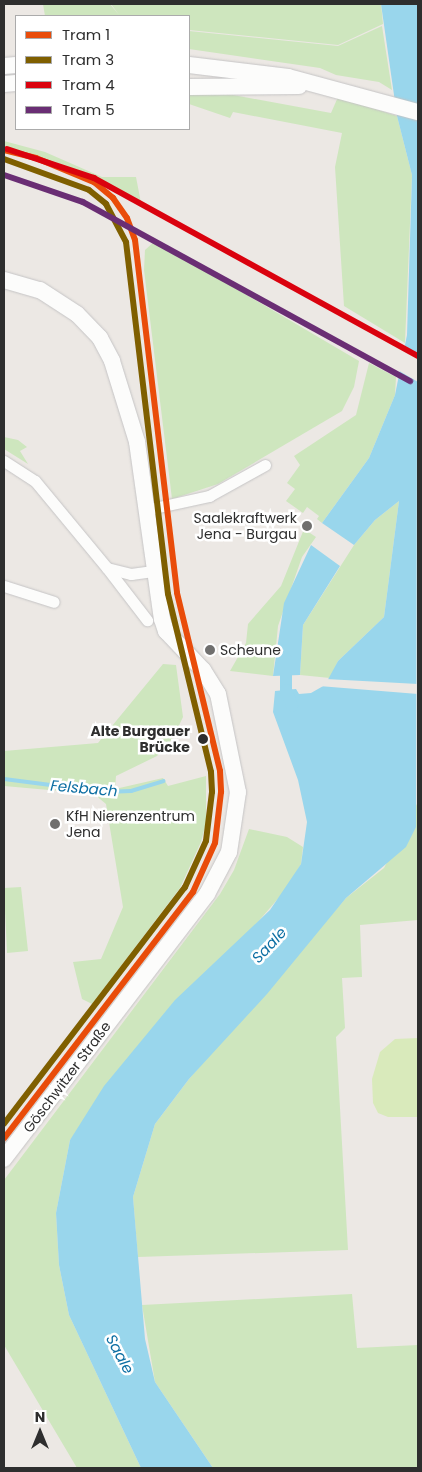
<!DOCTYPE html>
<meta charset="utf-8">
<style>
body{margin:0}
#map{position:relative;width:422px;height:1472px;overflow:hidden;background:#ece8e4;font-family:Poppins,sans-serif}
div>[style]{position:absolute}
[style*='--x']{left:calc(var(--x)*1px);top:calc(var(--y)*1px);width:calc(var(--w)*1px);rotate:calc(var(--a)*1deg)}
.green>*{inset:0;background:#cee6be}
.pitch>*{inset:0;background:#d9eabb}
.water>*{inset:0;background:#99d6ec}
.pier>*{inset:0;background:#ece8e4}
.stream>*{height:4px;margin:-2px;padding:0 2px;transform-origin:2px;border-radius:2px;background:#99d6ec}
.canal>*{height:12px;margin:-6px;padding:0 6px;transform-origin:6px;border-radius:6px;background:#99d6ec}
.roads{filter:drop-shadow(0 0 1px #c5c4c5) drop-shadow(0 0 1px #c5c4c5)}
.minor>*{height:11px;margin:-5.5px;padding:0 5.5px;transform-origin:5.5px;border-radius:5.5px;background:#fcfcfb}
.secondary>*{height:16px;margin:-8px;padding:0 8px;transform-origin:8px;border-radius:8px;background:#fcfcfb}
.tram>*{height:1px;margin:-0.5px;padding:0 0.5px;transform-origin:0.5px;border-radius:0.5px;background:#dfdfe1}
.tram-1>*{height:6px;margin:-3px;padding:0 3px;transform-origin:3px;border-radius:3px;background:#e94c0a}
.tram-2>*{height:6px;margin:-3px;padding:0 3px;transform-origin:3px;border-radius:3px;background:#7f5f00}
.tram-3>*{height:6px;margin:-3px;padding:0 3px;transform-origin:3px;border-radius:3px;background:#da020e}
.tram-4>*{height:6px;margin:-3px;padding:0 3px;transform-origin:3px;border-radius:3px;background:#6a2e74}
.dots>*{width:14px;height:14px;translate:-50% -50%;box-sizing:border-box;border:2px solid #fff;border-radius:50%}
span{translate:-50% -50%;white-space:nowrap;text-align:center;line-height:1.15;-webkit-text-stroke:5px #fff;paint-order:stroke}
.poi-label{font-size:14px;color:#2e2e2e}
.right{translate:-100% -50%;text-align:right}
.left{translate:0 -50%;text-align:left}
.stop-label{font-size:14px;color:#2e2e2e;font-weight:700}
.street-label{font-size:14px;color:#2e2e2e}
.water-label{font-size:15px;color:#0d6fa3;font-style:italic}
.frame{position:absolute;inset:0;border:5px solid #2e2e2e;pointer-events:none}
.legend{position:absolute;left:15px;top:15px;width:175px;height:115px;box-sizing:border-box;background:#fff;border:1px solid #ababab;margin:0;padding:6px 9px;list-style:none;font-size:15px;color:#2e2e2e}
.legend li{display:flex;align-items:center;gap:10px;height:25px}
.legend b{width:25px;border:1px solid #ababab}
.north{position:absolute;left:15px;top:1407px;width:50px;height:50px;-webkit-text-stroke:4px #fff;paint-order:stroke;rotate:0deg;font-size:14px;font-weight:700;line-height:20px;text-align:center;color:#2e2e2e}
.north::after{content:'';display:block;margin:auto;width:18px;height:22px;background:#2e2e2e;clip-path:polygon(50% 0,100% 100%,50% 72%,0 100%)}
</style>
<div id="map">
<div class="green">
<div style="clip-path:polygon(43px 4px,110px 4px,119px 15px,111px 4px,381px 4px,383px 24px,338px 45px,189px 30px,189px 16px,45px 16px)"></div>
<div style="clip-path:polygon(382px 26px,392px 90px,379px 82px,336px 75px,320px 68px,189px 49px,189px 31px,338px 46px)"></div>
<div style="clip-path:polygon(189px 91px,233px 95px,331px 113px,338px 97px,397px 116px,412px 175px,405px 343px,344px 306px,335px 167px,342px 133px,233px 112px,230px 118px,189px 104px)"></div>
<div style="clip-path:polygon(4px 141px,45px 152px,102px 177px,136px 177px,141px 203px,85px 173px,4px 147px)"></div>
<div style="clip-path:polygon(155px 241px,359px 361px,354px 387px,342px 411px,218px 484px,172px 499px,144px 270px,145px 250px)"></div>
<div style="clip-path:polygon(369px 363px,396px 377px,395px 395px,369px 458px,322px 523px,317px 519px,319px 516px,307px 507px,303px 513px,286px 501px,295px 489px,287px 483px,300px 465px,294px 456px,356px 415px)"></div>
<div style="clip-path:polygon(4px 437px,18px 440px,27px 447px,20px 451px,28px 464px,4px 449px)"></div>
<div style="clip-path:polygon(399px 501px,384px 617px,338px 661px,330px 678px,300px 675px,303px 625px,354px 545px,375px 520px)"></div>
<div style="clip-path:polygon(304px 529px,316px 537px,302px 557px,278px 626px,273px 676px,230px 671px,246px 643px,248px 624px,281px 586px)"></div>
<div style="clip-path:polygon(163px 664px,176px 665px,183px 717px,173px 738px,157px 756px,116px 776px,115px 789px,163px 778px,168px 786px,206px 776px,206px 823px,201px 842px,180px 888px,92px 1004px,82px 999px,73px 962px,101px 959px,123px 907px,106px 804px,94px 794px,4px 786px,4px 751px,98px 743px)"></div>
<div style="clip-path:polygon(418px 802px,418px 920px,360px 925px,362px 977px,342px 978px,345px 1028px,336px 1037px,348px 1250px,138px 1257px,133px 1197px,155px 1124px,189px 1079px,346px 898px,384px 868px)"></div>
<div style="clip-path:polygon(249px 829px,287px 837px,303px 847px,301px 864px,288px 887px,70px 1140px,56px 1213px,59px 1265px,69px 1315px,141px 1468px,77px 1468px,4px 1345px,4px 1180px,220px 894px,234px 870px)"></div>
<div style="clip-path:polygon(21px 887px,28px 951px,7px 953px,4px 888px)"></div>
<div style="clip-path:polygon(352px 1294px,357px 1348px,418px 1345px,418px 1468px,213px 1468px,155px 1382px,142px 1305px)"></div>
</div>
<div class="pitch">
<div style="clip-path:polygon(418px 1038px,418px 1117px,388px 1117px,378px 1113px,373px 1103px,372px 1079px,380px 1052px,395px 1039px)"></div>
</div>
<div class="water">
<div style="clip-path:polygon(381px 4px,418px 4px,416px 827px,406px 847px,346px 898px,267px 994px,189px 1079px,155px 1124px,133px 1197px,145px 1339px,155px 1382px,213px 1468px,141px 1468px,69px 1315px,59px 1265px,56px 1213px,70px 1140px,104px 1086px,175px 1000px,270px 910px,301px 864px,307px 822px,298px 780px,273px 712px,275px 691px,296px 689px,299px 694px,311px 693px,325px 685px,338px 661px,384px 617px,399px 501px,375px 520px,354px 545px,322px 523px,369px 458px,395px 395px,407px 335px,412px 175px,397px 116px)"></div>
<div style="clip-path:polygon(311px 545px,340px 566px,303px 625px,300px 675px,273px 676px,284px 603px)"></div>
</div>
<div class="pier">
<div style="clip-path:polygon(402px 344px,418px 354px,418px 382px,396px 369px)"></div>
<div style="clip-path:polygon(326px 679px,418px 684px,418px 694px,319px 686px)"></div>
</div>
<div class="stream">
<div style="--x:4;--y:779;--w:102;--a:7.3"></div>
<div style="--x:105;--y:792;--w:26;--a:-2"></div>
<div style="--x:131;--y:791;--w:34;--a:-17"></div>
</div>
<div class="canal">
<div style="--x:286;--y:659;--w:31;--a:90"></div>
<div style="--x:286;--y:690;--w:17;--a:69"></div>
</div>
<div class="roads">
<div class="minor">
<div style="--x:4;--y:461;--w:37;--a:33"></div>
<div style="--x:35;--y:481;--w:113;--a:50.4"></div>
<div style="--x:107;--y:568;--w:25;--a:14"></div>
<div style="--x:131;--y:574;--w:22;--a:-8"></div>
<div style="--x:145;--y:510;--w:66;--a:-12.3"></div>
<div style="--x:209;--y:496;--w:64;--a:-29"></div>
<div style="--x:107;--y:568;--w:66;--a:52.4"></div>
<div style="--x:4;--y:586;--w:52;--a:17.7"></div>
</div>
<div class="secondary">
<div style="--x:189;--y:65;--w:100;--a:6.9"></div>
<div style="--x:288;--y:77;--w:135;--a:15.1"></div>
<div style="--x:4;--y:66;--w:12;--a:-5"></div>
<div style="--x:4;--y:84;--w:12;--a:-5"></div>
<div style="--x:189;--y:87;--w:110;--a:-0.5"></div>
<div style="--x:4;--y:280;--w:37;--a:16"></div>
<div style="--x:40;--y:290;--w:44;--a:33"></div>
<div style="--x:77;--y:314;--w:33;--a:46"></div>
<div style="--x:100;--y:338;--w:26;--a:62"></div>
<div style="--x:112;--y:361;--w:85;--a:72.8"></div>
<div style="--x:137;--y:442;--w:179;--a:82"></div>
<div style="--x:162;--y:619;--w:13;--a:72"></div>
<div style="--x:166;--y:631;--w:54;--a:46.5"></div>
<div style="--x:203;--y:670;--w:28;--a:58"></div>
<div style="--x:218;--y:694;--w:100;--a:78.5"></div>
<div style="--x:238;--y:792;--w:61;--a:98.5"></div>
<div style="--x:229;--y:852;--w:47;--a:117.6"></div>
<div style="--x:207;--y:894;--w:334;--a:127.5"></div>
</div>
</div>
<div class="tram">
<div style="--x:149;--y:413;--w:48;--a:-90"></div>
</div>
<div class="tram-1">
<div style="--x:4;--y:150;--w:33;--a:14"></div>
<div style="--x:36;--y:158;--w:63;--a:22.5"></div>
<div style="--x:94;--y:182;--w:25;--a:40"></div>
<div style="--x:113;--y:198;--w:24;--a:55"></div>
<div style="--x:127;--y:218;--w:23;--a:70"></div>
<div style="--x:135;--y:240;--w:355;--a:83.2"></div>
<div style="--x:177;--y:593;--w:183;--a:76.4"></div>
<div style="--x:220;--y:771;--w:21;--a:87"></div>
<div style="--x:221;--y:792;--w:51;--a:96.7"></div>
<div style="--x:215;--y:843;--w:54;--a:114.2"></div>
<div style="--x:193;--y:892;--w:310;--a:127.5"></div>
</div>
<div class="tram-2">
<div style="--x:4;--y:159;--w:90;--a:20"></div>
<div style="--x:89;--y:190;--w:22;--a:39"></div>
<div style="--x:106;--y:204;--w:43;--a:62.2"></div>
<div style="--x:126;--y:242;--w:354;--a:83.2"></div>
<div style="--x:168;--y:594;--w:183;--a:76.4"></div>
<div style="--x:211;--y:772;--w:20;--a:87"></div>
<div style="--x:212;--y:792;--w:49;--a:97"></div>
<div style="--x:206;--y:841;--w:51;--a:114.5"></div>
<div style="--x:185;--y:887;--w:298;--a:127.4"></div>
</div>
<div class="tram-3">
<div style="--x:7;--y:149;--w:92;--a:18.4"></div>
<div style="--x:94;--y:178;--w:370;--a:28.8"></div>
</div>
<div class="tram-4">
<div style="--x:4;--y:175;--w:83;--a:18.9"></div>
<div style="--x:83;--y:202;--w:373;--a:28.7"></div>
</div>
<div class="dots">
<div style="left:307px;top:526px;background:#706f6e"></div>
<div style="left:210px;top:650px;background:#706f6e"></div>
<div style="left:203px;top:739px;background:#2e2e2e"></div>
<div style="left:55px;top:824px;background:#706f6e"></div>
</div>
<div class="poi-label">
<span class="right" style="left:297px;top:526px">Saalekraftwerk<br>Jena - Burgau</span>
<span class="left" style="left:220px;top:650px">Scheune</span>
<span class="left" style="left:66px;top:824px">KfH Nierenzentrum<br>Jena</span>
</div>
<div class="stop-label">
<span class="right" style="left:190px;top:739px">Alte Burgauer<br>Brücke</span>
</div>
<div class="street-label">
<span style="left:67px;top:1077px;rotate:-53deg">Göschwitzer Straße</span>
</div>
<div class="water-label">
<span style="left:84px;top:788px;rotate:5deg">Felsbach</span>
<span style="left:269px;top:945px;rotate:-47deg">Saale</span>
<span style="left:120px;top:1354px;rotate:62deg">Saale</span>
</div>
<div class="frame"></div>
<ul class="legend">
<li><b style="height:6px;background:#e94c0a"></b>Tram 1</li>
<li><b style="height:6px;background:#7f5f00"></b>Tram 3</li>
<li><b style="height:6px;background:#da020e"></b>Tram 4</li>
<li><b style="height:6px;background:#6a2e74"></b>Tram 5</li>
</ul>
<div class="north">N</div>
</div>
